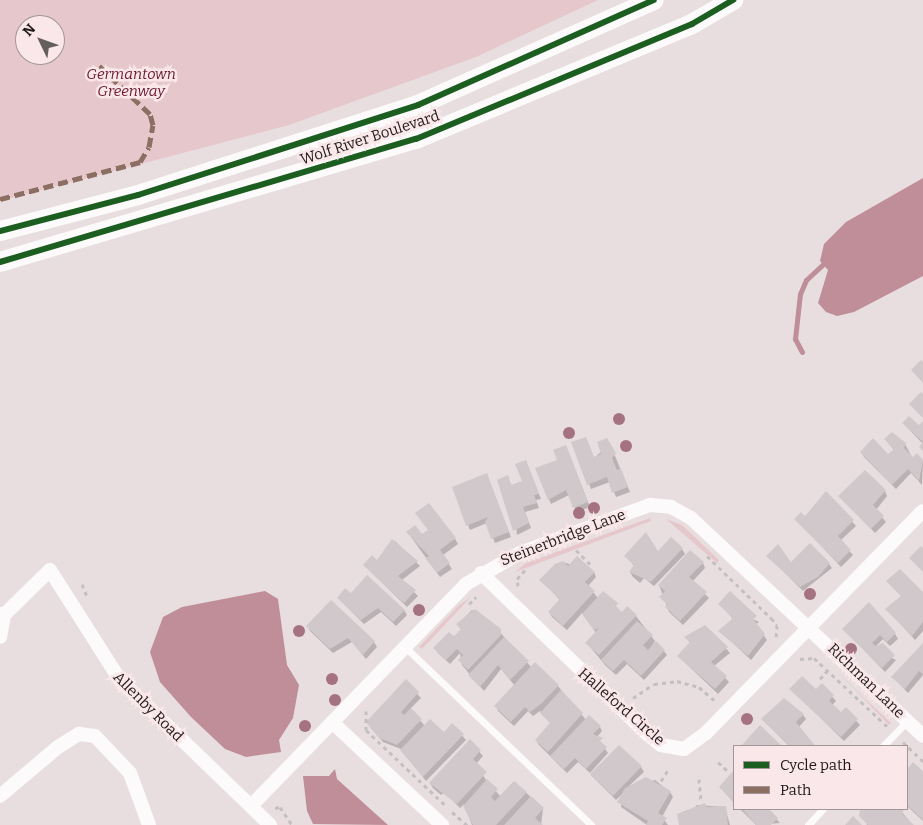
<!DOCTYPE html>
<style>
body{margin:0}
#map{position:relative;width:923px;height:825px;overflow:hidden;background:#e8dee0;font-family:Bitter,serif}
div>[style]{position:absolute}
[style*='--x']{left:calc(var(--x)*1px);top:calc(var(--y)*1px);width:calc(var(--w)*1px);rotate:calc(var(--a)*1deg)}
.green>*{inset:0;background:#e5c7cc}
.water>*{inset:0;background:#bf8e98}
.shadow>*{inset:0;background:#0003}
.stream>*{height:5px;margin:-2.5px;padding:0 2.5px;transform-origin:2.5px;border-radius:2.5px;background:#bf8e98}
.building>*{inset:0;background:#d0c8ca}
.path>*{height:3px;margin-top:-1.5px;transform-origin:0;background:repeating-linear-gradient(90deg,#c4c0c1 0 4px,transparent 0 8px)}
.lane>*{height:7px;margin:-3.5px;padding:0 3.5px;transform-origin:3.5px;border-radius:3.5px;background:#fcfafa}
.street>*{height:14px;margin:-7px;padding:0 7px;transform-origin:7px;border-radius:7px;background:#fcfafa}
.secondary>*{height:20px;margin:-10px;padding:0 10px;transform-origin:10px;border-radius:10px;background:#fcfafa}
.quiet>*{height:5px;margin-top:-2.5px;transform-origin:0;background:repeating-linear-gradient(90deg,#8d6e63 0 10px,transparent 0 15px)}
.cycleway>*{height:6px;margin:-3px;padding:0 3px;transform-origin:3px;border-radius:3px;background:#1b5e20}
.trees>*{width:12px;height:12px;margin:-6px;border-radius:50%;background:#a47280}
span{translate:-50% -50%;white-space:nowrap;text-align:center;line-height:1.15;-webkit-text-stroke:5px #f9e7ea;paint-order:stroke}
.park-label{font-size:15px;color:#6c1932;font-style:italic}
.street-label{font-size:15px;color:#1f191a}
.legend{position:absolute;left:733px;top:745px;width:175px;height:65px;box-sizing:border-box;background:#f9e7ea;border:1px solid #a29597;margin:0;padding:6px 9px;list-style:none;font-size:15px;color:#1f191a}
.legend li{display:flex;align-items:center;gap:10px;height:25px}
.legend b{width:25px;border:1px solid #a29597}
.north{position:absolute;left:15px;top:15px;width:50px;height:50px;box-sizing:border-box;background:#f9e7ea;border:1px solid #a29597;border-radius:50%;rotate:312deg;font-size:14px;font-weight:700;line-height:20px;text-align:center;color:#1f191a}
.north::after{content:'';display:block;margin:auto;width:18px;height:22px;background:#655e5f;clip-path:polygon(50% 0,100% 100%,50% 72%,0 100%)}
</style>
<div id="map">
<div class="green">
<div style="clip-path:polygon(evenodd,0 0,598px 0,476px 57px,289px 125px,0 201px,0 0,25px 25px,55px 25px,55px 55px,25px 55px,25px 25px)"></div>
<div style="clip-path:polygon(650px 518px,651px 521px,515px 572px,526px 563px)"></div>
<div style="clip-path:polygon(666px 519px,682px 525px,719px 560px,717px 563px)"></div>
<div style="clip-path:polygon(470px 598px,422px 649px,419px 647px,459px 605px)"></div>
<div style="clip-path:polygon(833px 667px,864px 698px,891px 723px,889px 725px)"></div>
</div>
<div class="water">
<div style="clip-path:polygon(923px 178px,923px 276px,854px 312px,837px 316px,826px 312px,818px 303px,828px 270px,820px 261px,824px 244px,846px 222px)"></div>
<div style="clip-path:polygon(265px 591px,278px 599px,287px 665px,299px 685px,293px 718px,279px 740px,281px 752px,246px 757px,225px 749px,191px 717px,160px 682px,150px 652px,163px 617px,182px 607px)"></div>
<div style="clip-path:polygon(335px 769px,337px 779px,388px 825px,313px 824px,307px 811px,303px 776px,329px 776px)"></div>
</div>
<div class="shadow">
<div style="clip-path:polygon(903px 423px,919px 427px,923px 423px,923px 444px)"></div>
<div style="clip-path:polygon(586px 438px,594px 458px,610px 444px,630px 492px,616px 497px,610px 482px,591px 489px,573px 443px)"></div>
<div style="clip-path:polygon(886px 440px,905px 444px,913px 459px,917px 455px,923px 461px,922px 485px,911px 473px,896px 489px,864px 457px,861px 452px,888px 456px,894px 450px)"></div>
<div style="clip-path:polygon(568px 451px,590px 507px,577px 512px,569px 495px,551px 504px,549px 499px,559px 461px)"></div>
<div style="clip-path:polygon(526px 461px,541px 499px,536px 500px,539px 508px,525px 512px,531px 528px,517px 535px,510px 482px,512px 486px,523px 482px)"></div>
<div style="clip-path:polygon(489px 480px,511px 537px,495px 543px,487px 523px,470px 530px,468px 525px)"></div>
<div style="clip-path:polygon(885px 491px,887px 496px,876px 510px,886px 522px,875px 533px,840px 496px)"></div>
<div style="clip-path:polygon(826px 493px,856px 526px,840px 541px,853px 555px,841px 567px,796px 519px,805px 518px)"></div>
<div style="clip-path:polygon(646px 534px,658px 552px,682px 549px,685px 554px,654px 586px,644px 578px,640px 583px,633px 577px,630px 572px,635px 567px,626px 556px)"></div>
<div style="clip-path:polygon(422px 536px,455px 539px,458px 544px,443px 555px,452px 569px,440px 577px,411px 537px)"></div>
<div style="clip-path:polygon(395px 541px,420px 566px,402px 580px,418px 596px,407px 607px,364px 565px,377px 562px)"></div>
<div style="clip-path:polygon(768px 556px,790px 564px,829px 564px,832px 568px,803px 591px)"></div>
<div style="clip-path:polygon(563px 562px,594px 572px,596px 577px,588px 586px,598px 598px,603px 593px,622px 614px,636px 616px,655px 641px,648px 652px,664px 651px,667px 655px,644px 680px,627px 664px,616px 675px,605px 665px,587px 643px,596px 633px,582px 613px,567px 630px,552px 617px,549px 612px,560px 600px,541px 580px)"></div>
<div style="clip-path:polygon(703px 563px,705px 568px,692px 582px,709px 598px,683px 625px,669px 612px,659px 585px)"></div>
<div style="clip-path:polygon(888px 581px,923px 594px,923px 631px,915px 640px,887px 609px,902px 597px)"></div>
<div style="clip-path:polygon(351px 595px,404px 610px,407px 615px,396px 626px,381px 612px,364px 624px,338px 598px)"></div>
<div style="clip-path:polygon(331px 602px,374px 642px,377px 647px,366px 659px,352px 642px,333px 653px,310px 631px,308px 626px)"></div>
<div style="clip-path:polygon(720px 604px,759px 622px,756px 624px,767px 640px,751px 660px,720px 631px,734px 620px)"></div>
<div style="clip-path:polygon(472px 610px,490px 621px,532px 668px,558px 686px,586px 720px,600px 727px,602px 731px,597px 737px,608px 753px,590px 773px,578px 762px,567px 773px,539px 745px,536px 740px,551px 724px,540px 711px,533px 716px,528px 711px,514px 726px,498px 711px,496px 706px,515px 686px,501px 669px,484px 691px,462px 665px,460px 653px,450px 664px,438px 653px,435px 648px,454px 638px,461px 630px,458px 624px)"></div>
<div style="clip-path:polygon(705px 626px,730px 653px,714px 666px,729px 682px,718px 694px,678px 656px,690px 643px,686px 637px)"></div>
<div style="clip-path:polygon(844px 629px,895px 634px,898px 639px,890px 646px,883px 639px,874px 648px,896px 660px,885px 672px)"></div>
<div style="clip-path:polygon(923px 645px,923px 675px,908px 693px,893px 677px)"></div>
<div style="clip-path:polygon(406px 681px,421px 698px,410px 709px,425px 726px,444px 734px,452px 724px,466px 740px,426px 781px,401px 749px,383px 742px,370px 727px)"></div>
<div style="clip-path:polygon(822px 685px,836px 701px,832px 705px,841px 714px,846px 709px,860px 725px,844px 741px,791px 689px,816px 691px)"></div>
<div style="clip-path:polygon(803px 715px,806px 719px,799px 727px,815px 746px,789px 746px,762px 719px)"></div>
<div style="clip-path:polygon(470px 741px,483px 756px,476px 764px,486px 780px,501px 797px,515px 782px,543px 809px,541px 825px,472px 825px,464px 804px,460px 808px,444px 792px,441px 795px,433px 788px,430px 783px)"></div>
<div style="clip-path:polygon(916px 765px,923px 772px,923px 821px,907px 806px,907px 772px)"></div>
<div style="clip-path:polygon(641px 767px,644px 772px,629px 786px,655px 780px,670px 792px,673px 797px,662px 817px,668px 825px,647px 825px,621px 807px,622px 794px,616px 800px,591px 775px)"></div>
<div style="clip-path:polygon(734px 772px,734px 803px,720px 787px)"></div>
<div style="clip-path:polygon(697px 805px,725px 807px,730px 825px,680px 825px)"></div>
<div style="clip-path:polygon(740px 809px,759px 814px,767px 809px,780px 823px,756px 825px)"></div>
<div style="clip-path:polygon(860px 809px,899px 809px,913px 825px,867px 825px)"></div>
</div>
<div class="stream">
<div style="--x:802;--y:352;--w:15;--a:-118"></div>
<div style="--x:795;--y:339;--w:45;--a:-83.7"></div>
<div style="--x:800;--y:294;--w:15;--a:-67"></div>
<div style="--x:806;--y:280;--w:23;--a:-43"></div>
</div>
<div class="building">
<div style="clip-path:polygon(921px 360px,923px 362px,923px 383px,911px 370px)"></div>
<div style="clip-path:polygon(921px 392px,923px 394px,923px 418px,909px 404px)"></div>
<div style="clip-path:polygon(909px 416px,919px 425px,923px 421px,923px 451px,919px 447px,923px 442px,902px 423px)"></div>
<div style="clip-path:polygon(892px 432px,906px 443px,904px 448px,913px 457px,917px 453px,923px 460px,919px 481px,908px 469px,892px 485px,860px 452px,873px 438px,888px 454px,894px 449px,884px 439px)"></div>
<div style="clip-path:polygon(586px 437px,594px 457px,601px 454px,597px 442px,607px 438px,616px 453px,612px 458px,617px 470px,621px 468px,628px 487px,612px 493px,607px 477px,587px 485px,571px 442px)"></div>
<div style="clip-path:polygon(566px 445px,588px 502px,573px 508px,566px 490px,548px 500px,535px 468px,557px 460px,553px 450px)"></div>
<div style="clip-path:polygon(526px 460px,539px 494px,534px 495px,537px 503px,523px 507px,529px 523px,513px 531px,497px 480px,508px 475px,511px 485px,522px 481px,515px 464px)"></div>
<div style="clip-path:polygon(865px 470px,886px 490px,873px 505px,884px 516px,871px 529px,838px 496px)"></div>
<div style="clip-path:polygon(487px 473px,509px 532px,491px 539px,485px 522px,488px 517px,466px 526px,452px 487px)"></div>
<div style="clip-path:polygon(826px 491px,854px 520px,838px 536px,851px 550px,838px 563px,794px 519px,801px 512px,805px 516px)"></div>
<div style="clip-path:polygon(429px 503px,456px 538px,440px 550px,450px 563px,437px 573px,425px 558px,429px 556px,406px 532px,415px 525px,422px 534px,428px 530px,415px 513px)"></div>
<div style="clip-path:polygon(646px 532px,658px 551px,671px 537px,683px 548px,651px 582px,629px 572px,634px 565px,624px 556px)"></div>
<div style="clip-path:polygon(392px 539px,418px 561px,398px 576px,416px 590px,404px 603px,363px 565px,372px 555px,377px 560px)"></div>
<div style="clip-path:polygon(810px 543px,830px 563px,818px 577px,800px 587px,766px 556px,778px 544px,791px 562px)"></div>
<div style="clip-path:polygon(921px 546px,923px 548px,923px 572px,909px 558px)"></div>
<div style="clip-path:polygon(690px 550px,704px 562px,689px 577px,707px 592px,680px 621px,665px 607px,667px 604px,659px 597px,665px 591px,658px 585px)"></div>
<div style="clip-path:polygon(577px 556px,595px 572px,585px 582px,595px 591px,563px 626px,548px 612px,560px 599px,539px 580px,555px 564px,563px 561px,568px 566px)"></div>
<div style="clip-path:polygon(900px 569px,923px 592px,923px 622px,912px 636px,885px 609px,901px 596px,886px 581px)"></div>
<div style="clip-path:polygon(367px 575px,405px 610px,393px 622px,378px 608px,361px 620px,337px 598px,345px 588px,351px 593px)"></div>
<div style="clip-path:polygon(603px 591px,618px 603px,616px 606px,622px 612px,627px 606px,637px 615px,599px 655px,585px 643px,599px 628px,594px 630px,582px 614px)"></div>
<div style="clip-path:polygon(730px 591px,757px 616px,753px 619px,765px 634px,748px 656px,718px 631px,733px 618px,718px 604px)"></div>
<div style="clip-path:polygon(331px 600px,375px 641px,363px 655px,348px 638px,330px 649px,306px 626px)"></div>
<div style="clip-path:polygon(869px 602px,896px 633px,887px 642px,880px 635px,872px 643px,876px 646px,883px 643px,895px 655px,882px 668px,842px 629px)"></div>
<div style="clip-path:polygon(475px 609px,501px 629px,501px 635px,468px 670px,458px 660px,463px 655px,457px 649px,446px 660px,433px 648px,449px 632px,454px 636px,461px 629px,456px 624px)"></div>
<div style="clip-path:polygon(637px 621px,653px 635px,643px 645px,648px 650px,656px 641px,665px 650px,641px 676px,624px 660px,613px 671px,601px 660px)"></div>
<div style="clip-path:polygon(705px 625px,728px 647px,711px 662px,727px 676px,715px 689px,677px 656px,690px 642px,684px 637px)"></div>
<div style="clip-path:polygon(504px 637px,529px 661px,510px 680px,498px 665px,480px 687px,468px 675px)"></div>
<div style="clip-path:polygon(923px 643px,923px 674px,919px 671px,905px 689px,891px 677px)"></div>
<div style="clip-path:polygon(535px 662px,559px 685px,541px 704px,530px 712px,525px 707px,511px 722px,494px 706px)"></div>
<div style="clip-path:polygon(802px 676px,816px 689px,822px 683px,834px 695px,829px 701px,841px 712px,846px 707px,858px 719px,841px 737px,789px 689px)"></div>
<div style="clip-path:polygon(406px 679px,419px 692px,401px 712px,404px 715px,411px 708px,422px 719px,397px 745px,379px 738px,366px 722px)"></div>
<div style="clip-path:polygon(561px 690px,583px 713px,548px 752px,535px 740px,550px 723px,540px 713px)"></div>
<div style="clip-path:polygon(784px 698px,804px 714px,796px 722px,815px 746px,790px 746px,761px 719px)"></div>
<div style="clip-path:polygon(589px 715px,601px 726px,593px 734px,603px 738px,600px 741px,607px 747px,586px 769px,575px 758px,564px 769px,550px 756px)"></div>
<div style="clip-path:polygon(430px 719px,444px 732px,452px 723px,464px 734px,423px 777px,400px 750px)"></div>
<div style="clip-path:polygon(760px 725px,782px 746px,741px 746px)"></div>
<div style="clip-path:polygon(470px 739px,481px 750px,473px 759px,487px 772px,457px 804px,429px 783px)"></div>
<div style="clip-path:polygon(619px 745px,642px 766px,613px 796px,590px 774px)"></div>
<div style="clip-path:polygon(913px 762px,923px 772px,923px 820px,907px 805px,907px 769px)"></div>
<div style="clip-path:polygon(734px 770px,734px 802px,719px 787px)"></div>
<div style="clip-path:polygon(646px 777px,671px 791px,658px 813px,667px 818px,662px 825px,646px 825px,648px 821px,617px 802px,625px 788px)"></div>
<div style="clip-path:polygon(487px 779px,498px 789px,491px 797px,495px 801px,514px 781px,527px 792px,496px 825px,473px 825px,463px 806px)"></div>
<div style="clip-path:polygon(531px 796px,544px 808px,535px 818px,543px 825px,504px 825px)"></div>
<div style="clip-path:polygon(705px 803px,706px 807px,726px 806px,728px 825px,679px 825px,677px 814px)"></div>
<div style="clip-path:polygon(742px 809px,769px 809px,778px 818px,771px 825px,756px 825px)"></div>
<div style="clip-path:polygon(860px 809px,904px 809px,902px 814px,914px 825px,868px 825px,859px 816px)"></div>
<div style="clip-path:polygon(853px 816px,862px 825px,845px 825px)"></div>
</div>
<div class="path">
<div style="--x:576;--y:550;--w:21;--a:45"></div>
<div style="--x:707;--y:556;--w:89;--a:44.1"></div>
<div style="--x:771;--y:618;--w:9;--a:49"></div>
<div style="--x:777;--y:625;--w:14;--a:94"></div>
<div style="--x:82;--y:584;--w:16;--a:68"></div>
<div style="--x:518;--y:586;--w:7;--a:-98"></div>
<div style="--x:517;--y:579;--w:13;--a:-48"></div>
<div style="--x:469;--y:604;--w:10;--a:-45"></div>
<div style="--x:800;--y:659;--w:14;--a:-4"></div>
<div style="--x:814;--y:658;--w:101;--a:43"></div>
<div style="--x:820;--y:679;--w:13;--a:-48"></div>
<div style="--x:633;--y:698;--w:25;--a:-34"></div>
<div style="--x:654;--y:684;--w:23;--a:-7"></div>
<div style="--x:677;--y:681;--w:23;--a:15"></div>
<div style="--x:699;--y:687;--w:23;--a:41"></div>
<div style="--x:366;--y:711;--w:19;--a:90"></div>
<div style="--x:366;--y:730;--w:108;--a:43.5"></div>
<div style="--x:903;--y:742;--w:28;--a:44"></div>
<div style="--x:718;--y:762;--w:16;--a:43"></div>
<div style="--x:699;--y:779;--w:23;--a:85"></div>
<div style="--x:661;--y:781;--w:13;--a:-58"></div>
<div style="--x:275;--y:808;--w:5;--a:-11"></div>
<div style="--x:280;--y:807;--w:22;--a:56"></div>
<div style="--x:452;--y:812;--w:20;--a:41"></div>
</div>
<div class="lane">
<div style="--x:404;--y:646;--w:259;--a:43.7"></div>
<div style="--x:883;--y:746;--w:35;--a:-46"></div>
<div style="--x:808;--y:825;--w:22;--a:-47"></div>
</div>
<div class="street">
<div style="--x:481;--y:573;--w:231;--a:44.1"></div>
<div style="--x:647;--y:734;--w:18;--a:38"></div>
<div style="--x:661;--y:745;--w:23;--a:10"></div>
<div style="--x:684;--y:749;--w:27;--a:-36"></div>
<div style="--x:706;--y:733;--w:310;--a:-45.7"></div>
<div style="--x:0;--y:614;--w:4;--a:14"></div>
<div style="--x:4;--y:615;--w:22;--a:100"></div>
<div style="--x:4;--y:615;--w:64;--a:-44.4"></div>
<div style="--x:50;--y:570;--w:130;--a:57.5"></div>
<div style="--x:120;--y:680;--w:209;--a:44"></div>
<div style="--x:332;--y:722;--w:151;--a:43.1"></div>
<div style="--x:0;--y:796;--w:76;--a:-40.2"></div>
<div style="--x:58;--y:747;--w:25;--a:-32"></div>
<div style="--x:79;--y:734;--w:16;--a:7"></div>
<div style="--x:95;--y:736;--w:51;--a:46.6"></div>
<div style="--x:130;--y:773;--w:55;--a:69.9"></div>
<div style="--x:251;--y:806;--w:309;--a:-45.9"></div>
<div style="--x:466;--y:584;--w:62;--a:-29.9"></div>
<div style="--x:520;--y:553;--w:139;--a:-20.3"></div>
<div style="--x:650;--y:505;--w:21;--a:5"></div>
<div style="--x:671;--y:507;--w:23;--a:29"></div>
<div style="--x:691;--y:518;--w:318;--a:43.2"></div>
</div>
<div class="secondary">
<div style="--x:0;--y:231;--w:143;--a:-14.6"></div>
<div style="--x:138;--y:195;--w:294;--a:-17.8"></div>
<div style="--x:418;--y:105;--w:258;--a:-24"></div>
<div style="--x:0;--y:262;--w:434;--a:-16.5"></div>
<div style="--x:416;--y:139;--w:299;--a:-22.6"></div>
<div style="--x:692;--y:24;--w:48;--a:-30.3"></div>
</div>
<div class="quiet">
<div style="--x:0;--y:199;--w:145;--a:-14.8"></div>
<div style="--x:140;--y:162;--w:17;--a:-59"></div>
<div style="--x:149;--y:147;--w:22;--a:-80"></div>
<div style="--x:153;--y:125;--w:11;--a:-105"></div>
<div style="--x:150;--y:114;--w:74;--a:-136.6"></div>
</div>
<div class="cycleway">
<div style="--x:0;--y:231;--w:143;--a:-14.6"></div>
<div style="--x:138;--y:195;--w:294;--a:-17.8"></div>
<div style="--x:418;--y:105;--w:258;--a:-24"></div>
<div style="--x:0;--y:262;--w:434;--a:-16.5"></div>
<div style="--x:416;--y:139;--w:299;--a:-22.6"></div>
<div style="--x:692;--y:24;--w:48;--a:-30.3"></div>
</div>
<div class="trees">
<div style="left:619px;top:419px"></div>
<div style="left:569px;top:433px"></div>
<div style="left:626px;top:446px"></div>
<div style="left:594px;top:508px"></div>
<div style="left:579px;top:513px"></div>
<div style="left:810px;top:594px"></div>
<div style="left:419px;top:610px"></div>
<div style="left:299px;top:631px"></div>
<div style="left:851px;top:649px"></div>
<div style="left:332px;top:679px"></div>
<div style="left:335px;top:700px"></div>
<div style="left:747px;top:719px"></div>
<div style="left:305px;top:726px"></div>
</div>
<div class="park-label">
<span style="left:131px;top:83px">Germantown<br>Greenway</span>
</div>
<div class="street-label">
<span style="left:370px;top:138px;rotate:-18deg">Wolf River Boulevard</span>
<span style="left:563px;top:538px;rotate:-21deg">Steinerbridge Lane</span>
<span style="left:866px;top:681px;rotate:44deg">Richman Lane</span>
<span style="left:148px;top:707px;rotate:45deg">Allenby Road</span>
<span style="left:621px;top:707px;rotate:41deg">Halleford Circle</span>
</div>
<ul class="legend">
<li><b style="height:6px;background:#1b5e20"></b>Cycle path</li>
<li><b style="height:6px;background:#8d6e63"></b>Path</li>
</ul>
<div class="north">N</div>
</div>
